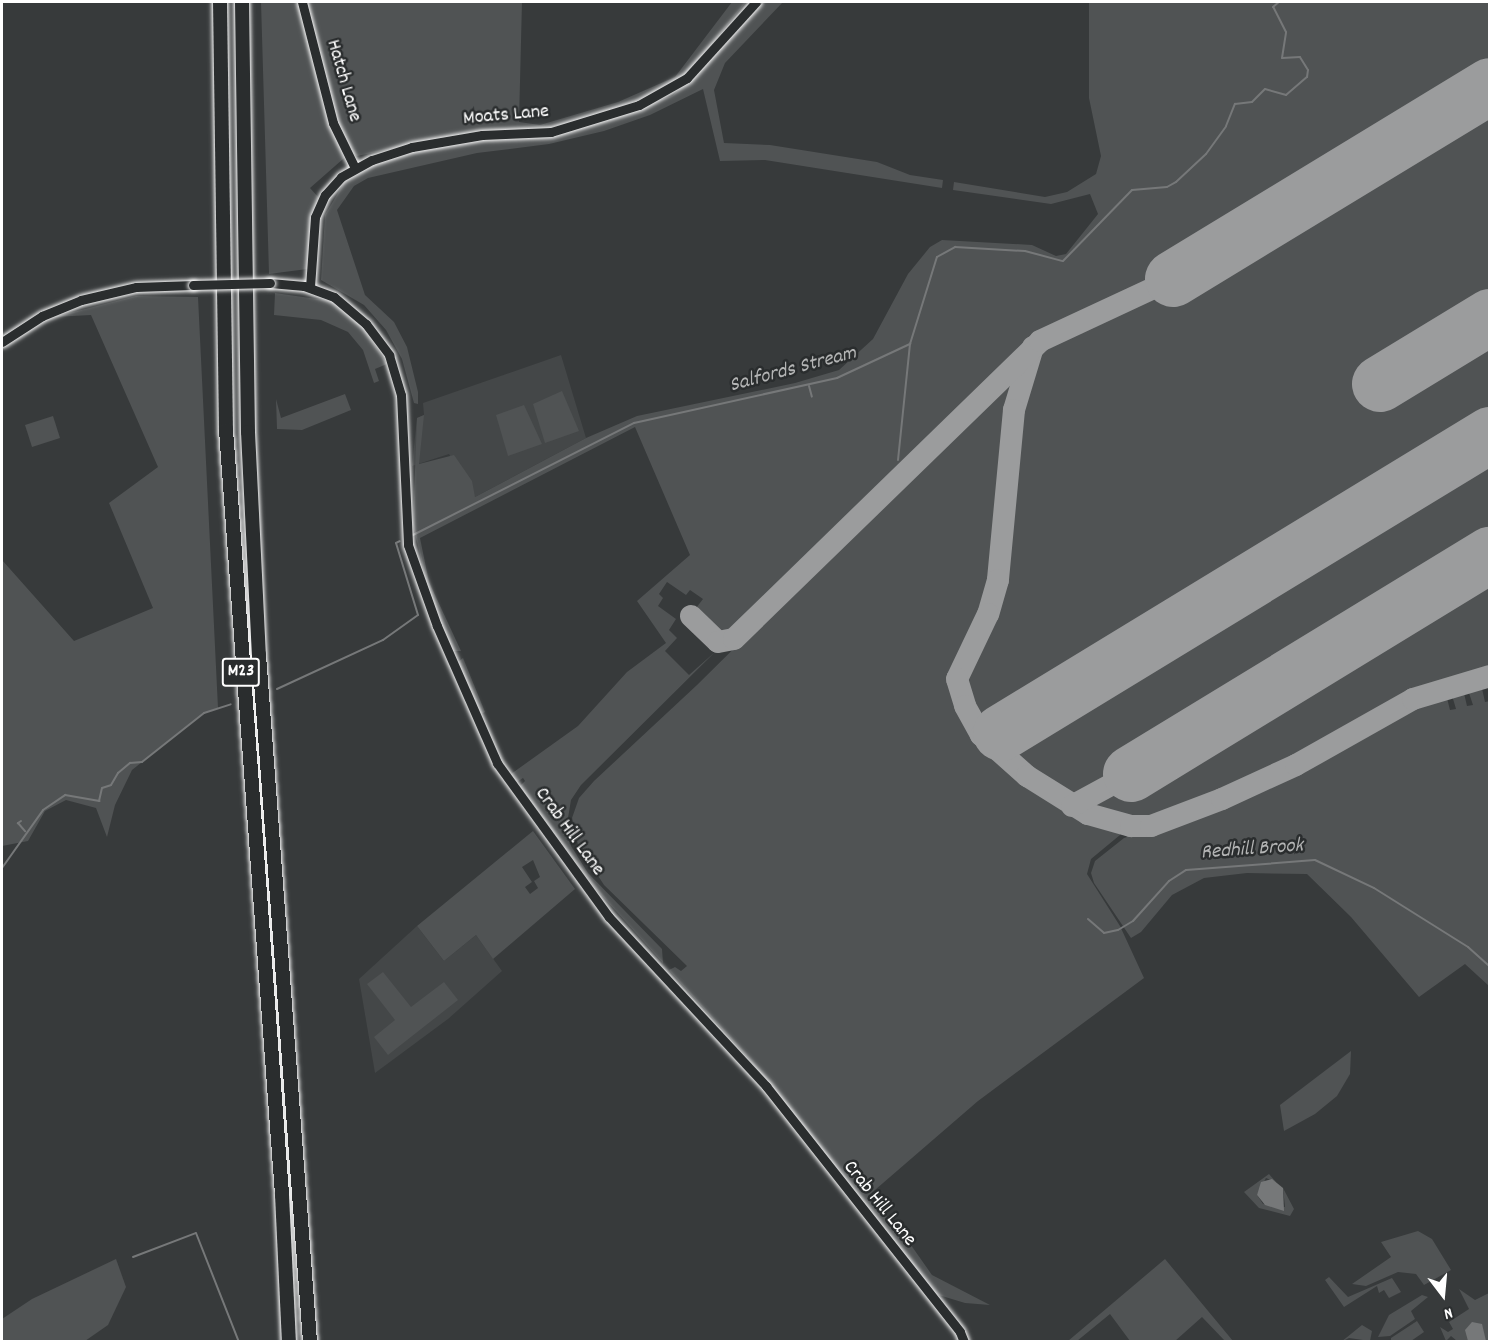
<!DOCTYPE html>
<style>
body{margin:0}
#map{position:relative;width:1491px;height:1343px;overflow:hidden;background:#373a3b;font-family:Dekko,sans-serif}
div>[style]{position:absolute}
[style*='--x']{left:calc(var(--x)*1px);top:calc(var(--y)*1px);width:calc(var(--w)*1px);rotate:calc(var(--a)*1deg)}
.built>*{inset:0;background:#444748}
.green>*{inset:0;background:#505354}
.water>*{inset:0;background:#767879}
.stream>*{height:2px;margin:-1px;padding:0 1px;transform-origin:1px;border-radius:1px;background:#767879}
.taxiway>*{height:22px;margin:-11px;padding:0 11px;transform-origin:11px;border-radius:11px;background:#9b9c9d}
.runway>*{height:56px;margin:-28px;padding:0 28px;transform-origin:28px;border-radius:28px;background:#9b9c9d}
.roads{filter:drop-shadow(0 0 2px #fff) drop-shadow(0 0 2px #fff)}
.minor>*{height:9px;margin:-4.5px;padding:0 4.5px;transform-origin:4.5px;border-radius:4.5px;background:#2a2d2e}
.highway>*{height:14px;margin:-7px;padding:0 7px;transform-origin:7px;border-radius:7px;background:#2a2d2e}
.bridges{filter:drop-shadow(0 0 2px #fff) drop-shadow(0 0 2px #fff)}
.minor-bridge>*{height:9px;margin:-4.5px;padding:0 4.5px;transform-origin:4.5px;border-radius:4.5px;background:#2a2d2e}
span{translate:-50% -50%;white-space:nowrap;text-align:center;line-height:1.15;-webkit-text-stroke:5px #2a2d2e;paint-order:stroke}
.shield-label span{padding:2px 4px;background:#2a2d2e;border:2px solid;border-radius:4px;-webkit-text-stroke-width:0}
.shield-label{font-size:18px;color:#fff;font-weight:700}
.street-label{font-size:20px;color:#fff}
.water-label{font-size:21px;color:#b4b5b5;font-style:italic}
.frame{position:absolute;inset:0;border:3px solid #fff;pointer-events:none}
.north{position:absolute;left:1413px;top:1265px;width:60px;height:60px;-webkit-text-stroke:4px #2a2d2e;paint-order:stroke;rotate:164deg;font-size:16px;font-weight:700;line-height:24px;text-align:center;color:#fff}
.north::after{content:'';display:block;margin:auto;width:21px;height:27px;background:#fff;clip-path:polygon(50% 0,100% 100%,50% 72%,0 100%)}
</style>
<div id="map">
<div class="built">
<div style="clip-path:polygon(561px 355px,586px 438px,475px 497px,449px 454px,412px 466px,417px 418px,424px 415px,423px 403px)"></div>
<div style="clip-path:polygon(417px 926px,444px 961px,476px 935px,502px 971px,448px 1019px,375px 1073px,359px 979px)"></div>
</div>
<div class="green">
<div style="clip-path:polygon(261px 2px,522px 2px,519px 122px,540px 125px,618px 102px,675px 77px,732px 2px,746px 2px,684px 78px,661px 91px,601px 114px,544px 129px,473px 132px,357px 156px,351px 152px,310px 188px,319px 198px,311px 219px,307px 269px,269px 274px)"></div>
<div style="clip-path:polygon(761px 2px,783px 2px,725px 63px,714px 90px,724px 143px,770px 145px,877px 162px,910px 175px,943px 180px,942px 188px,765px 160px,720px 161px,703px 89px,650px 115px,604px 131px,549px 144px,477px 153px,368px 178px,354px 186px,337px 210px,365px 295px,394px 322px,407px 347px,418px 392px,418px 404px,414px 403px,402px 359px,386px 330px,364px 305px,321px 280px,325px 215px,344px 183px,358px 171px,392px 156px,471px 139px,547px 136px,574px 130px,672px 96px,694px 77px)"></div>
<div style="clip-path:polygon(1089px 2px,1489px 2px,1489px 76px,1143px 288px,1033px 338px,809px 561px,727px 637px,696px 608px,703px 599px,690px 590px,686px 595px,667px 582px,659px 594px,663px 598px,658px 606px,676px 619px,669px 630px,677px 638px,665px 651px,689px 675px,715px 652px,581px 785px,571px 800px,567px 824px,571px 846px,588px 873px,662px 949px,663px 963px,596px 889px,520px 786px,525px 781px,523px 778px,517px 782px,511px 774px,578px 726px,627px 672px,666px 643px,637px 601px,690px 555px,635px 427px,420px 538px,429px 582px,461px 651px,452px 651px,432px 605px,413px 525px,417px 418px,424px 415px,419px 464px,454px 455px,472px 481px,475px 497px,586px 438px,637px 416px,795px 383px,839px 370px,873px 339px,908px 274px,930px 247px,942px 240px,1032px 245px,1056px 256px,1066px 254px,1098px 214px,1090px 194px,1051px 204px,953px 190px,954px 182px,1045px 197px,1067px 192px,1096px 174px,1101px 156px,1089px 98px)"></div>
<div style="clip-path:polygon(1489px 96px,1489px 670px,1410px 694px,1290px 762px,1155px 820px,1131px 821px,1072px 800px,1023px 766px,989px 735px,972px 707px,963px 677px,996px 608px,1010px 543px,1017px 417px,1036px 353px,1053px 339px,1179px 285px)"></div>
<div style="clip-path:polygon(275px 293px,331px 301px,356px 317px,387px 364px,375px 369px,379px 381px,374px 383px,363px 350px,348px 332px,321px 320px,274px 315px)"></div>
<div style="clip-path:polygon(136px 296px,198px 297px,218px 708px,204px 713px,132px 770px,115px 805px,107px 837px,96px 808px,66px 800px,45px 811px,28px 841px,2px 846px,2px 560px,74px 641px,153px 608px,109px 503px,158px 467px,91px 315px,54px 317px)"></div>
<div style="clip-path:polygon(1005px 381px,1012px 390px,994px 575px,980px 618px,955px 664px,952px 687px,969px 728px,991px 754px,1064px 808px,1120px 831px,1120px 835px,1091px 859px,1087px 874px,1120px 926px,1144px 978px,978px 1101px,868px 1196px,906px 1238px,932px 1275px,990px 1305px,965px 1303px,932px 1293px,750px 1060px,669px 970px,675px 967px,681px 971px,687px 966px,604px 885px,578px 845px,572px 818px,579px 798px,594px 781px,697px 685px)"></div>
<div style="clip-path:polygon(562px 391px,579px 431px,545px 443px,533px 404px)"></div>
<div style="clip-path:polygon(345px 394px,351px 410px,302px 430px,277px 429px,276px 399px,281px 418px)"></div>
<div style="clip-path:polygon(524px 405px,542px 444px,508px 456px,496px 415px)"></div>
<div style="clip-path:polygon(53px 416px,60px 438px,32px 447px,25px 425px)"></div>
<div style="clip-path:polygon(463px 658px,485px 712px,481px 714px,457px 663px)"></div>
<div style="clip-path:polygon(1481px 684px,1485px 702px,1490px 701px,1489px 986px,1465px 964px,1419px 997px,1351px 917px,1307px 874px,1247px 873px,1204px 878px,1172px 895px,1141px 932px,1131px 938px,1094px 883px,1091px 873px,1095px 861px,1124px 838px,1235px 800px,1326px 756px,1422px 701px,1446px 694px,1450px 710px,1456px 709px,1451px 692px,1463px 689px,1467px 706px,1473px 705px,1467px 687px)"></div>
<div style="clip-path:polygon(evenodd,533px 831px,575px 889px,493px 959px,476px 935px,444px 961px,417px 926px,533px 831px,533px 860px,540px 877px,534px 881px,538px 888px,530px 894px,525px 887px,532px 882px,522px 867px,533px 860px)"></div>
<div style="clip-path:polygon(383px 972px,411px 1007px,444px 982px,458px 1000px,388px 1055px,374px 1037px,395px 1020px,367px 984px)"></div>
<div style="clip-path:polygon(1351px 1051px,1350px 1074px,1337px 1096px,1315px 1114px,1284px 1131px,1280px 1105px)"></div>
<div style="clip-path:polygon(1269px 1174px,1276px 1182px,1266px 1178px,1257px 1195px,1263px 1204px,1285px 1207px,1283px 1188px,1294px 1209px,1290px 1216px,1259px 1208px,1244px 1192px)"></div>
<div style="clip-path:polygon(1418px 1231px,1432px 1239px,1451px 1270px,1424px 1285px,1416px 1274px,1398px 1272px,1366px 1286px,1352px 1284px,1391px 1257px,1381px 1242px)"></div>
<div style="clip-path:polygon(116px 1259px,126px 1287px,108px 1325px,85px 1341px,2px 1341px,2px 1319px,32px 1299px)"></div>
<div style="clip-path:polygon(1165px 1259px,1233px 1341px,1225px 1341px,1202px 1317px,1175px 1341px,1130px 1341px,1110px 1314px,1077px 1341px,1068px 1341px)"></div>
<div style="clip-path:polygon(1329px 1277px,1348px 1297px,1392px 1278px,1401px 1292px,1389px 1298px,1384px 1290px,1379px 1293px,1377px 1286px,1344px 1307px,1325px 1280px)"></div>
<div style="clip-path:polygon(1459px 1289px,1475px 1300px,1489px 1293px,1489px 1341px,1457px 1341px,1451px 1336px,1446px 1341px,1440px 1327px,1448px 1332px,1453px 1329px,1449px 1322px,1469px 1309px)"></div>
<div style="clip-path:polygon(1422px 1295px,1428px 1297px,1411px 1311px,1415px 1319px,1390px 1336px,1378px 1337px,1389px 1315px)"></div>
<div style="clip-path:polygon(1417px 1321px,1424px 1332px,1411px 1341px,1391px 1341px,1391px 1338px)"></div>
<div style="clip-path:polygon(1362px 1325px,1372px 1331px,1370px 1341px,1349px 1338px,1341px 1342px)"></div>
</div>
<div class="water">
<div style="clip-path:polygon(1272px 1179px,1283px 1188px,1284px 1211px,1265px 1205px,1257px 1195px,1261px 1182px)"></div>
<div style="clip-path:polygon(1472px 1322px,1482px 1324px,1486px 1341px,1468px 1341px,1465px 1330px)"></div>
</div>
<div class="stream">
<div style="--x:809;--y:386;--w:11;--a:75"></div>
<div style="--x:898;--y:460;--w:117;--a:-84.1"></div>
<div style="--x:910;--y:344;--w:91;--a:-72.8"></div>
<div style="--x:937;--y:257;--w:21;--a:-29"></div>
<div style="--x:955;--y:247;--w:70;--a:3.3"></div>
<div style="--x:1025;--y:251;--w:39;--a:15"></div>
<div style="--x:1063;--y:261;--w:99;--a:-45.8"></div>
<div style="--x:1132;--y:190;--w:35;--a:-5"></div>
<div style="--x:1167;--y:187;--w:10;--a:-29"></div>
<div style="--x:1176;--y:182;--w:41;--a:-43"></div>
<div style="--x:1206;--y:154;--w:34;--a:-54"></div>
<div style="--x:1226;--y:126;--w:24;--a:-68"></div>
<div style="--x:1235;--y:104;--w:17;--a:-7"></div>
<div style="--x:1252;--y:102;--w:18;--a:-45"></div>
<div style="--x:1265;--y:89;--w:22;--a:16"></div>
<div style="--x:1286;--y:95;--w:28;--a:-41"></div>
<div style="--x:1307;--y:77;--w:7;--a:-82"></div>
<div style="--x:1308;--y:70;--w:15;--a:-122"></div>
<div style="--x:1300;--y:57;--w:18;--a:177"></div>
<div style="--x:1282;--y:58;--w:26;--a:-81"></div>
<div style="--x:1286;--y:32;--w:28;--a:-117"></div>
<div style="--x:1273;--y:7;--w:8;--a:-40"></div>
<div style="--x:413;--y:535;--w:248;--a:-26.9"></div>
<div style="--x:634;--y:423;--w:208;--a:-12.5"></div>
<div style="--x:837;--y:378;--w:81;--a:-25"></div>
<div style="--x:277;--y:689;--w:117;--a:-24.8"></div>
<div style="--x:383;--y:640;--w:43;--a:-35.5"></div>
<div style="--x:418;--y:615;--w:75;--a:-107"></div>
<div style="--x:396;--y:543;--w:4;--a:-27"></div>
<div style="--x:21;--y:821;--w:4;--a:146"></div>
<div style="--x:18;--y:823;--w:11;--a:49"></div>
<div style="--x:2;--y:868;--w:71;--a:-54.7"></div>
<div style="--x:43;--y:810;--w:27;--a:-34"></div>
<div style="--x:65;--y:795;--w:35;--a:10"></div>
<div style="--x:99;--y:801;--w:13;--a:-77"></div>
<div style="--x:102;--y:788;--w:9;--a:-18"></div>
<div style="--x:111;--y:785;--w:14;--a:-60"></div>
<div style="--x:118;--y:773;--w:16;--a:-40"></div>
<div style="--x:130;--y:763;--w:12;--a:-5"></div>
<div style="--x:142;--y:762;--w:79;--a:-38.3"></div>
<div style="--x:204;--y:713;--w:28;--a:-18"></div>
<div style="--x:1088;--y:919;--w:21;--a:41"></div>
<div style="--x:1104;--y:933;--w:14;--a:-12"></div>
<div style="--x:1118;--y:930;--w:17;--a:-31"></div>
<div style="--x:1133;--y:921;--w:54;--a:-48"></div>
<div style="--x:1169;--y:881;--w:20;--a:-33"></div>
<div style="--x:1186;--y:870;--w:129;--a:-4.4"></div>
<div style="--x:1315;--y:860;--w:65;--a:25.4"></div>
<div style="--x:1374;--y:888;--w:111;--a:32.1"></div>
<div style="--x:1468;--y:947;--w:30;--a:42"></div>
<div style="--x:133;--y:1257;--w:67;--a:-20.9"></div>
<div style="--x:196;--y:1233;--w:117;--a:68.5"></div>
</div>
<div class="taxiway">
<div style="--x:1033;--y:347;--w:66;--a:106.8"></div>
<div style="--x:1014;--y:410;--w:171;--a:95.4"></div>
<div style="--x:998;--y:580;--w:35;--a:106"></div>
<div style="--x:988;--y:614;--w:72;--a:115.5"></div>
<div style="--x:957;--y:679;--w:28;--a:73"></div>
<div style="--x:965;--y:706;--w:33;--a:61"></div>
<div style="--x:981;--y:735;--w:62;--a:41.7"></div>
<div style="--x:1027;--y:776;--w:72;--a:31.9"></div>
<div style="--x:1088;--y:814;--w:45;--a:15.6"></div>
<div style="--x:1131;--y:826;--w:20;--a:0"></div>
<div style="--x:1151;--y:826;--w:76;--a:-20.8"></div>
<div style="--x:1222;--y:799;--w:81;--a:-24.7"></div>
<div style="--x:1296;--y:765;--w:134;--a:-29.4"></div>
<div style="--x:1413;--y:699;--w:80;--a:-16.6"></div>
<div style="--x:691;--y:616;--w:37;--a:44"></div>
<div style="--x:718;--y:642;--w:16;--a:-11"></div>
<div style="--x:734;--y:639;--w:427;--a:-44.2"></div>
<div style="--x:1040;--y:341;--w:147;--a:-25"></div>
<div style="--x:1072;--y:806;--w:67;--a:-28.5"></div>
</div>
<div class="runway">
<div style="--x:1173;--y:279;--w:371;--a:-31.3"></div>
<div style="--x:1380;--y:384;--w:129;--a:-31.3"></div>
<div style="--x:1001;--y:733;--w:573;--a:-31.36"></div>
<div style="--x:1131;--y:774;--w:421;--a:-31.4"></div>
</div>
<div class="roads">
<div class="minor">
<div style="--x:302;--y:2;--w:125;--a:75.6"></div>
<div style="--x:333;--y:123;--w:50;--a:63.9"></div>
<div style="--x:270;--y:283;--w:34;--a:5"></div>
<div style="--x:304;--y:286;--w:32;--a:20"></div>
<div style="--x:334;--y:297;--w:42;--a:40.2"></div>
<div style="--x:366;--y:324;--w:39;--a:53"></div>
<div style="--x:389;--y:355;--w:42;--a:73.3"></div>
<div style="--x:401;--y:395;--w:150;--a:87.3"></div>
<div style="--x:408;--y:545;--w:86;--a:70.3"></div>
<div style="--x:437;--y:626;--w:150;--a:66.3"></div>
<div style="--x:497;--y:763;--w:190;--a:54"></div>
<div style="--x:609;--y:917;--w:231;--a:47.1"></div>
<div style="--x:766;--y:1086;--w:313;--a:51.7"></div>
<div style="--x:960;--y:1332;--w:11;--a:68"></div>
<div style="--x:310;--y:287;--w:70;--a:-85.9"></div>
<div style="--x:315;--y:217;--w:24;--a:-66"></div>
<div style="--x:325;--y:195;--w:24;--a:-48"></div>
<div style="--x:341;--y:177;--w:35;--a:-29"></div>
<div style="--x:372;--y:160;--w:42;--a:-18"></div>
<div style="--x:412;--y:147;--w:71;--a:-9.7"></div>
<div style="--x:482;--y:135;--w:69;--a:-2.5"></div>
<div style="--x:551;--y:132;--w:92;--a:-17.1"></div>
<div style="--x:639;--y:105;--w:55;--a:-29.4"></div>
<div style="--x:687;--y:78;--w:103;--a:-47.8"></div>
<div style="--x:2;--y:342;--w:48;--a:-33"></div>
<div style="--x:42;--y:316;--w:42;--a:-22.3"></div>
<div style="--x:81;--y:300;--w:57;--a:-13.3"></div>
<div style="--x:136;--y:287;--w:57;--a:-2"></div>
</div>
<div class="highway">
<div style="--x:220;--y:2;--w:428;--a:89.2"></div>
<div style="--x:226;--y:430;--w:767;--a:85.81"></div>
<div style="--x:282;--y:1195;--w:147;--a:87.3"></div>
<div style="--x:242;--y:2;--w:430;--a:89.2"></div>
<div style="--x:248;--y:432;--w:223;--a:87.2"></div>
<div style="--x:259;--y:655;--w:689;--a:85.75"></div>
</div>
</div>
<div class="bridges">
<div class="minor-bridge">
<div style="--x:193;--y:285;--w:77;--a:-1.5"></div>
</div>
</div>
<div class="shield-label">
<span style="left:241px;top:672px">M23</span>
</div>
<div class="street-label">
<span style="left:343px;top:81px;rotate:74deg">Hatch Lane</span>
<span style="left:506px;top:116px;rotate:-5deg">Moats Lane</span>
<span style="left:569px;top:832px;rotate:54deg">Crab Hill Lane</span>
<span style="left:879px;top:1204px;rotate:51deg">Crab Hill Lane</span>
</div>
<div class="water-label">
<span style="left:793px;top:370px;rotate:-15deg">Salfords Stream</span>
<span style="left:1252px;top:850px;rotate:-4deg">Redhill Brook</span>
</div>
<div class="frame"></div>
<div class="north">N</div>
</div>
